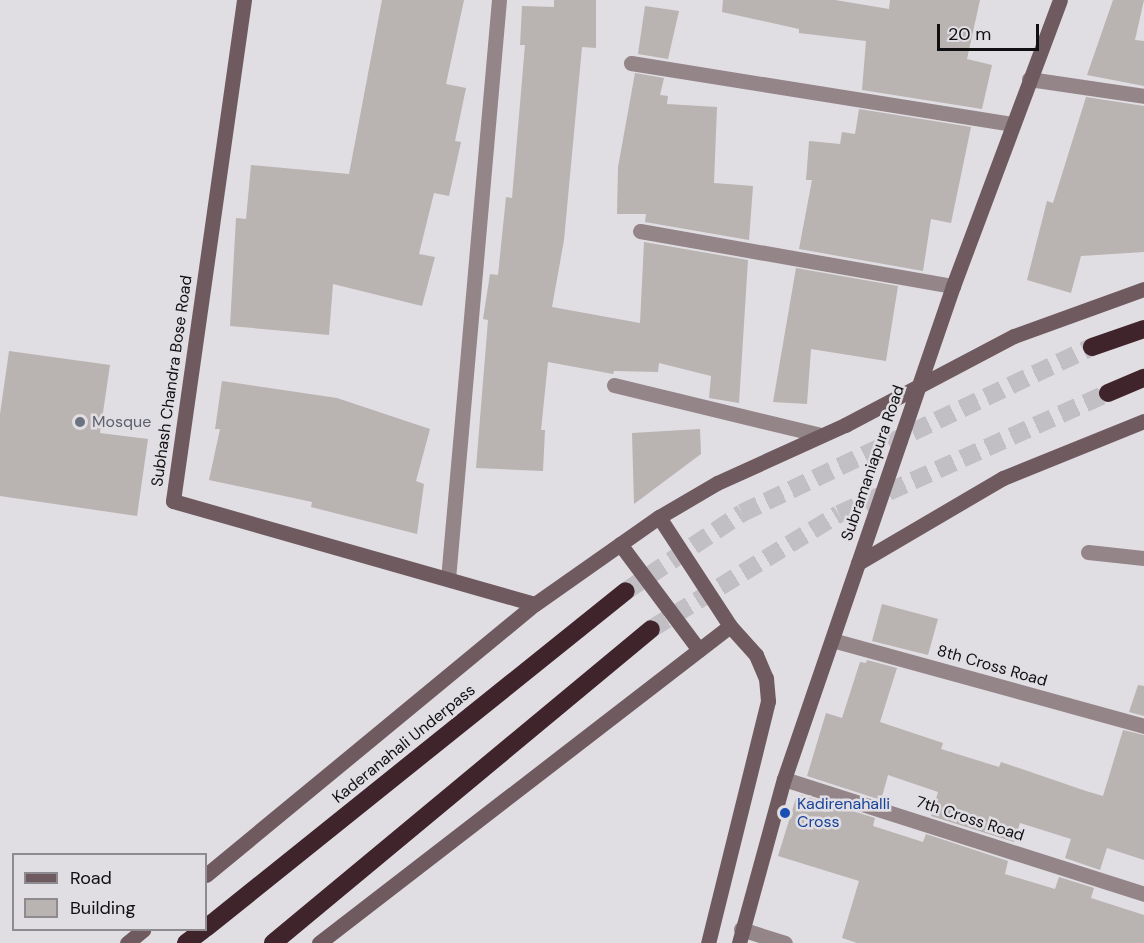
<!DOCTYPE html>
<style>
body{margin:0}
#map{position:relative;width:1144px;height:943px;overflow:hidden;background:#e0dde3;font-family:"DM Sans",sans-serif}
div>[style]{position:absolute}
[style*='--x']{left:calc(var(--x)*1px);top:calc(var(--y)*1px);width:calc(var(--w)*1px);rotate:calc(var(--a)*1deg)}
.building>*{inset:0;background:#b9b3b1}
.highway-tunnel>*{height:18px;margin-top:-9px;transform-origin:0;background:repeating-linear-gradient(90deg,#c1bec4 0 18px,transparent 0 27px)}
.street>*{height:15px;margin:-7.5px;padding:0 7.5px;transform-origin:7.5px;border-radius:7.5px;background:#948588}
.secondary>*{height:15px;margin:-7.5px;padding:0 7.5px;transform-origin:7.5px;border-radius:7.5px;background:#6f5b5f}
.highway>*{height:18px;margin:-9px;padding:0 9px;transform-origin:9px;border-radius:9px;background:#3f252b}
.dots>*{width:16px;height:16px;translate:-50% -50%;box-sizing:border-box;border:3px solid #e0dde3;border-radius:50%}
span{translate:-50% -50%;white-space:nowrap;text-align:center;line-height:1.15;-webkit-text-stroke:5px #e0dde3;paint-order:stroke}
.street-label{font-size:16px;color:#100f11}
.worship-label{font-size:16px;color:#5b616d}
.left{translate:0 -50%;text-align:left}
.transit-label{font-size:16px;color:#164399}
.legend{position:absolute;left:12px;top:853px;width:195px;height:78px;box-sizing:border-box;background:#e0dde3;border:2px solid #8d8b8f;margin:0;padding:8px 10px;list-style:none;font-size:18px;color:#100f11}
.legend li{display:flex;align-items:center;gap:12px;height:30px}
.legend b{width:30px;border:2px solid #8d8b8f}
.scale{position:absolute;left:937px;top:24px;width:102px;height:27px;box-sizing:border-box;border:3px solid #100f11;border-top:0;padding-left:8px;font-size:18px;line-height:21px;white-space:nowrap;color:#100f11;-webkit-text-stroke:4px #e0dde3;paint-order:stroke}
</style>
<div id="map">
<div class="building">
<div style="clip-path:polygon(382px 0,464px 0,446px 84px,466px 88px,455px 141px,461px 142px,449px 196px,434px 193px,419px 254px,435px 257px,422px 306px,333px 284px,329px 335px,230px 326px,236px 218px,246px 219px,251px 165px,349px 174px)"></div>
<div style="clip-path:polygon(554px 0,596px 0,596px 48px,582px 47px,564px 240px,552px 307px,640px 323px,644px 242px,748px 260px,739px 403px,709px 398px,711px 376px,659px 363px,658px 372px,614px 371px,613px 374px,548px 362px,541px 430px,545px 430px,543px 471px,476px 468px,488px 320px,483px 319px,490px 274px,498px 275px,506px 197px,512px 198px,525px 45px,520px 45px,522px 6px,554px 7px)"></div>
<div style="clip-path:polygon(723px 0,835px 0,889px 9px,890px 0,980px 0,967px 59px,992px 65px,982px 109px,862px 90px,866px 41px,799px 33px,799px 29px,722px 12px)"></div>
<div style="clip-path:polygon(1113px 0,1144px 0,1135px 40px,1144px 41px,1144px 86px,1087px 75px)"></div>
<div style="clip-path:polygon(645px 6px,679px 11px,668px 59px,638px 54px)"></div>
<div style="clip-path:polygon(635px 73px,664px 78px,660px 95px,668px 96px,667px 104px,717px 107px,714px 183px,753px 186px,749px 240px,645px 222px,646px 214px,617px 214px,618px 167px)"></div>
<div style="clip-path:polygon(1086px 97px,1144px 106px,1144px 252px,1081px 256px,1071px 293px,1027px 280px,1047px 201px,1053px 203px)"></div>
<div style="clip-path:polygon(859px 109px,971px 127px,951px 223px,931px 219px,923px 271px,799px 249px,812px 180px,806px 180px,809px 141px,840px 144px,842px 132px,855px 134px)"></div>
<div style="clip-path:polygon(796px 268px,898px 286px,886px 361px,811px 349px,807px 404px,773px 402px)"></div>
<div style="clip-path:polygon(9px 351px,110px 365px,100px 433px,148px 439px,137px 516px,0 496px,0 414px)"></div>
<div style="clip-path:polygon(222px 381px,337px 398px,430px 429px,416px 481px,424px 484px,417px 534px,311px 507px,312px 502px,209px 480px,220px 429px,215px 429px)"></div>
<div style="clip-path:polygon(700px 429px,701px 454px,634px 504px,632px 433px)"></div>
<div style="clip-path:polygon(882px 604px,938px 619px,928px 655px,872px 641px)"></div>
<div style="clip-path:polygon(867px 660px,897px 668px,880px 722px,943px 743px,941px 749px,999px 767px,1001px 762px,1086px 791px,1103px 796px,1123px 730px,1144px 735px,1144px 860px,1107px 848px,1100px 870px,1065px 858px,1071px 839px,1020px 823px,1014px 842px,931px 816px,938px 792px,888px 775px,881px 800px,807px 776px,826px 713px,842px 718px,860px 662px,866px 663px)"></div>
<div style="clip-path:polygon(1138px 685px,1144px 686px,1144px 716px,1129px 712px)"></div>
<div style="clip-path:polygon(801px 795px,875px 818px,873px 826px,923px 842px,926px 834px,1008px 861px,1005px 874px,1055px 889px,1059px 877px,1094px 888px,1091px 898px,1144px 915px,1144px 943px,857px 943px,842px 938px,859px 881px,778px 856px,796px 798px,800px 799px)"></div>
</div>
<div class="highway-tunnel">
<div style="--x:626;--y:591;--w:140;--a:-33.9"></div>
<div style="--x:742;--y:513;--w:387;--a:-25.4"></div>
<div style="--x:651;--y:629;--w:220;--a:-31.5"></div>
<div style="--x:839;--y:514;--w:295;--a:-24.2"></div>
</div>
<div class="street">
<div style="--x:631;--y:63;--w:387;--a:9.1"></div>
<div style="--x:1029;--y:79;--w:116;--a:8.4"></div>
<div style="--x:640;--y:231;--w:318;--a:10"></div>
<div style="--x:614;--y:385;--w:213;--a:13.6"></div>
<div style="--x:1088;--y:552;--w:56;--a:6.1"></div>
<div style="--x:448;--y:579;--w:581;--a:-84.97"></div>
<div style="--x:832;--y:640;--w:324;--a:15.4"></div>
<div style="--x:784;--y:779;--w:378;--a:17.7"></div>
<div style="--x:741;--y:929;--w:46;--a:17.7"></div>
</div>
<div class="secondary">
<div style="--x:244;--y:0;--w:506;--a:98.07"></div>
<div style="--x:173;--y:501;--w:376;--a:15.9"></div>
<div style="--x:659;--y:517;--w:130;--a:56.9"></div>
<div style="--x:730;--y:626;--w:39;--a:48"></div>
<div style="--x:756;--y:655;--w:25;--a:67"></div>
<div style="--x:766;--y:678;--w:23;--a:85"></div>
<div style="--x:768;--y:701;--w:249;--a:103.9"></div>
<div style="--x:620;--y:544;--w:132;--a:53.3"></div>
<div style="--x:858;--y:563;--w:168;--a:-30.4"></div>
<div style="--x:1003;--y:478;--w:152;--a:-22"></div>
<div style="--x:206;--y:875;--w:426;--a:-39.5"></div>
<div style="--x:535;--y:604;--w:151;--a:-35.1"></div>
<div style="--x:659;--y:517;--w:67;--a:-30.4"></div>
<div style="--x:717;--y:483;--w:141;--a:-24.4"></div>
<div style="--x:845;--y:425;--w:191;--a:-27.8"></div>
<div style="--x:1014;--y:336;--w:138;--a:-19.9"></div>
<div style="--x:127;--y:943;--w:21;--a:-39"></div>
<div style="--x:319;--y:943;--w:519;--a:-37.64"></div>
<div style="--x:739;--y:943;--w:170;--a:-74.7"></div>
<div style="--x:784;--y:779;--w:521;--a:-71.08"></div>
<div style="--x:953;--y:286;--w:305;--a:-69.5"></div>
</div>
<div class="highway">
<div style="--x:1092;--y:347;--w:55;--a:-19.1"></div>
<div style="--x:1108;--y:393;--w:39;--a:-23"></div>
<div style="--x:206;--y:928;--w:538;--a:-38.74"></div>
<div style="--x:186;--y:943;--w:21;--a:-37"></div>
<div style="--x:273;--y:943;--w:491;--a:-39.7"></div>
</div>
<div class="dots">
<div style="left:80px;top:422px;background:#6b7280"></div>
<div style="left:785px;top:813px;background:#1a4fb4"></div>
</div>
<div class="street-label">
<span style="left:172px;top:381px;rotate:-82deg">Subhash Chandra Bose Road</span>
<span style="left:873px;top:463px;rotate:-71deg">Subramaniapura Road</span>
<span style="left:992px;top:666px;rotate:16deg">8th Cross Road</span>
<span style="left:404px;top:744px;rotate:-39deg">Kaderanahali Underpass</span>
<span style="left:970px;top:819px;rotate:18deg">7th Cross Road</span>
</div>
<div class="worship-label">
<span class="left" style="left:92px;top:422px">Mosque</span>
</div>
<div class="transit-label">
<span class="left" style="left:797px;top:813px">Kadirenahalli<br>Cross</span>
</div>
<ul class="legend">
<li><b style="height:8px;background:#6f5b5f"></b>Road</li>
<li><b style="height:16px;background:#b9b3b1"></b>Building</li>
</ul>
<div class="scale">20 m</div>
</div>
